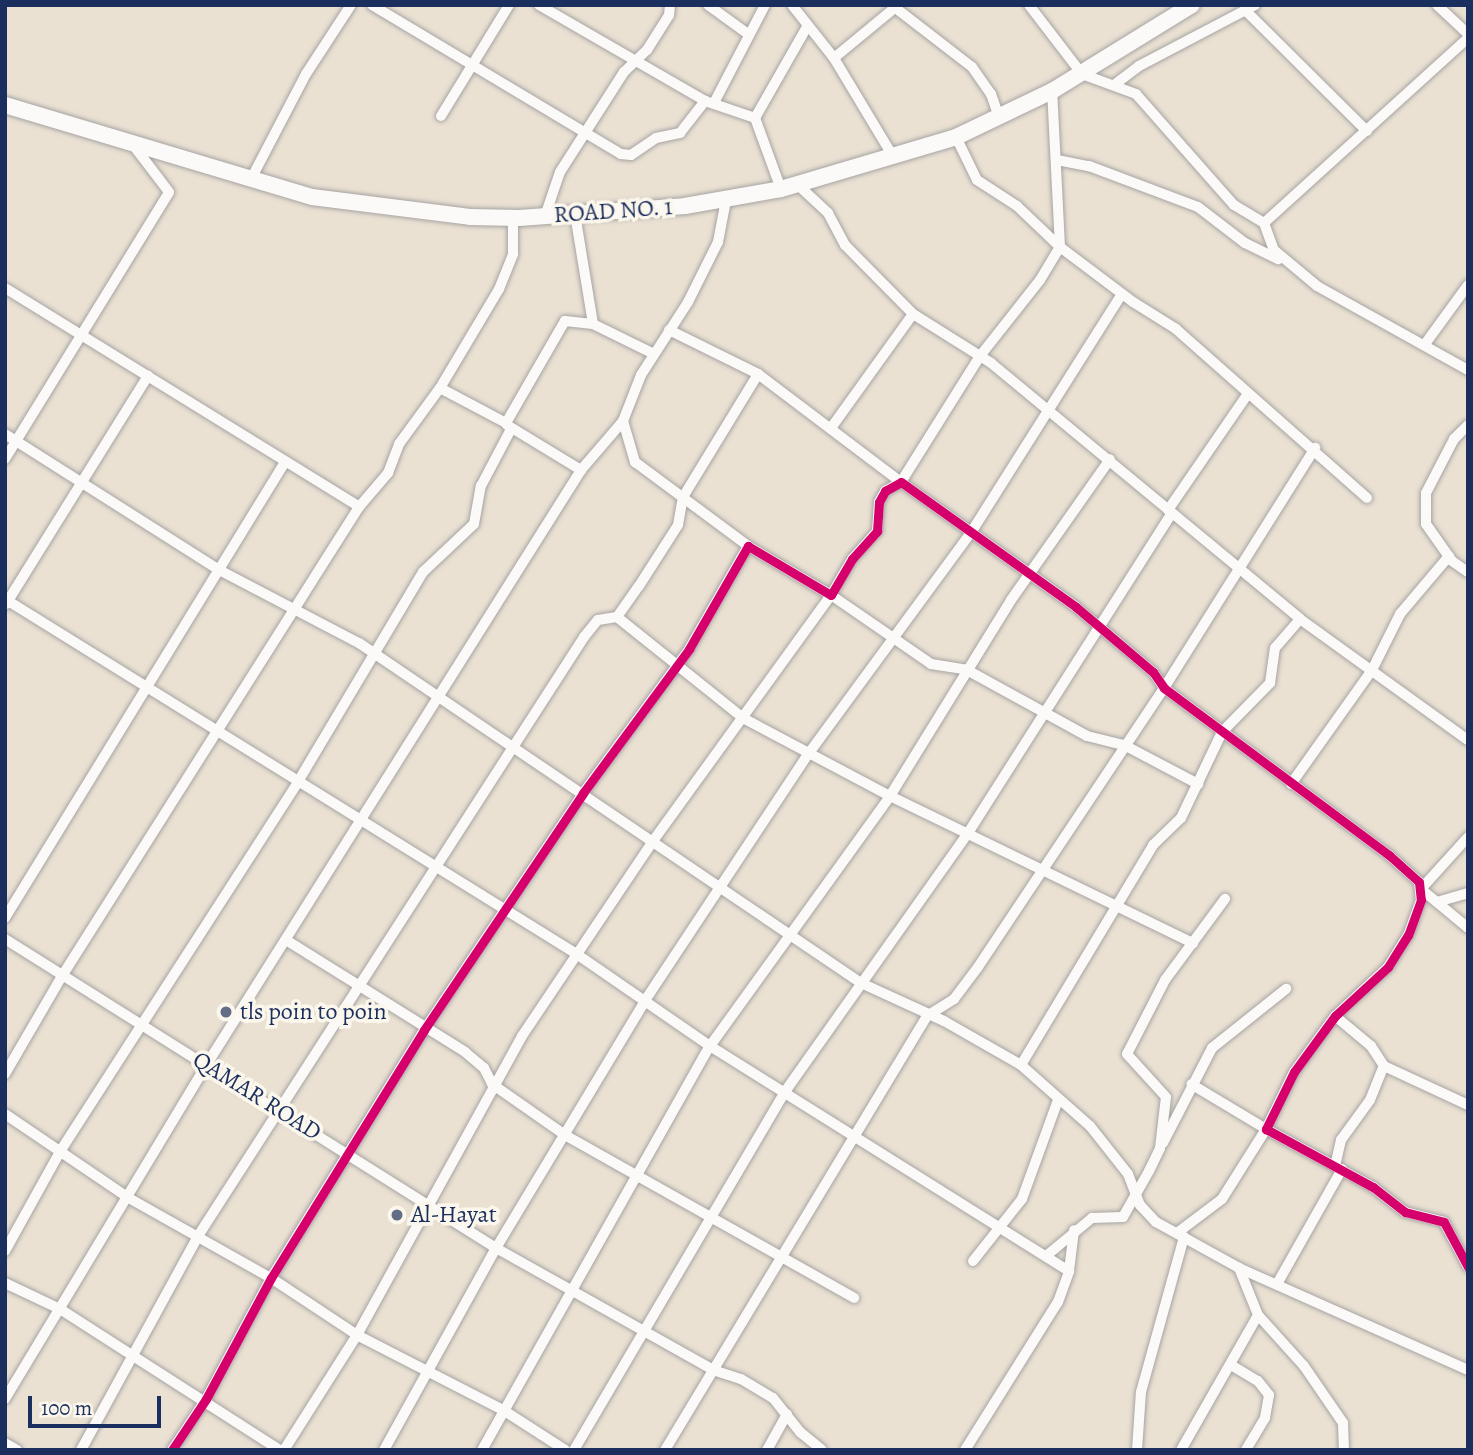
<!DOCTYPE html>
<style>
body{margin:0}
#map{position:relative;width:1473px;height:1455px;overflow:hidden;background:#eae1d3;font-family:Alegreya,serif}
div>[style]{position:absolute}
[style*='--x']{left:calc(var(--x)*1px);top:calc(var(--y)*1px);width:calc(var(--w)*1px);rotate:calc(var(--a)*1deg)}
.roads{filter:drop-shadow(0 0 2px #a7a4a3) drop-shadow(0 0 2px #a7a4a3)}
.minor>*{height:10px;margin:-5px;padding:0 5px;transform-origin:5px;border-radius:5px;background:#fcfaf8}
.trunk>*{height:16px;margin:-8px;padding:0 8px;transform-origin:8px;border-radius:8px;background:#fcfaf8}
.cycleway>*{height:9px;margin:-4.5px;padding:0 4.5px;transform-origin:4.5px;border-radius:4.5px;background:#d6006c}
.dots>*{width:19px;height:19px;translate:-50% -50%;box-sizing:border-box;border:4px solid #fbf7ec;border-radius:50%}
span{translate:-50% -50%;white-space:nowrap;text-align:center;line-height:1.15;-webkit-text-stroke:7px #fbf7ec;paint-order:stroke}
.street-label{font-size:24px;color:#1b2f5e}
.poi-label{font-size:24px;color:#1b2f5e}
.left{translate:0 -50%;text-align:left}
.frame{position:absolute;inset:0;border:7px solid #1b2f5e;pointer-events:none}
.scale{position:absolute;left:28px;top:1396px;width:133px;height:32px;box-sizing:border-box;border:4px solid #1b2f5e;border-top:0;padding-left:9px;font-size:21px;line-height:24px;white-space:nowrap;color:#1b2f5e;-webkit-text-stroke:5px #fbf7ec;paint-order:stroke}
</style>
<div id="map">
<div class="roads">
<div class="minor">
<div style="--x:372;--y:5;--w:290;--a:30.9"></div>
<div style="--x:621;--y:154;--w:10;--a:6"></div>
<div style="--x:631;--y:155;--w:30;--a:-34"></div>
<div style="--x:656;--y:138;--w:25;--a:-12"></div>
<div style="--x:680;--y:133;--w:41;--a:-52"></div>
<div style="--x:705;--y:101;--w:53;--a:18.8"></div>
<div style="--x:755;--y:118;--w:76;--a:69.9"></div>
<div style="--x:539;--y:5;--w:192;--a:30"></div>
<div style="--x:708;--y:5;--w:49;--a:35.9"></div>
<div style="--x:792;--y:5;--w:68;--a:51.6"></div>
<div style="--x:1029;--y:5;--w:87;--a:52.5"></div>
<div style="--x:1082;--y:74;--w:58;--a:20.3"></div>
<div style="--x:1136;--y:94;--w:148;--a:48.6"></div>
<div style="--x:1234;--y:205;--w:35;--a:31"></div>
<div style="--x:1264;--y:223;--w:29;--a:70"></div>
<div style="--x:1274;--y:250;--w:56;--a:39.9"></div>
<div style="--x:1317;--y:286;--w:173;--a:29.1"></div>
<div style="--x:1437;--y:5;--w:42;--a:43.1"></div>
<div style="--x:893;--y:6;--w:100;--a:37.7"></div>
<div style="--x:972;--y:67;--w:33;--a:55"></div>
<div style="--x:991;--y:94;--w:24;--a:71"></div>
<div style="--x:1247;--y:12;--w:169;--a:44.8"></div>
<div style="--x:1114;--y:85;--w:31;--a:-37"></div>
<div style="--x:1139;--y:66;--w:131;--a:-27.7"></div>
<div style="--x:715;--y:101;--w:108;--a:-62.5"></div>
<div style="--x:441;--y:116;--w:130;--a:-58.5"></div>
<div style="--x:755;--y:118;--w:105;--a:-60.3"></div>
<div style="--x:956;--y:137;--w:48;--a:64"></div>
<div style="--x:977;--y:180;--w:48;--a:33"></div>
<div style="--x:1017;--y:206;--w:59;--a:43.6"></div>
<div style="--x:1060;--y:247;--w:91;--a:37"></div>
<div style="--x:1133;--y:302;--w:51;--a:32.1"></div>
<div style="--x:1176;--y:329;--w:255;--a:41.5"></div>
<div style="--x:894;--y:158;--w:117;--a:-121"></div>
<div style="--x:834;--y:58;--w:83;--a:-39.6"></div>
<div style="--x:1057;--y:160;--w:33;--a:11"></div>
<div style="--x:1089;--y:166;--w:116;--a:20.6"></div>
<div style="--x:1198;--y:207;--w:59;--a:37.5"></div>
<div style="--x:1245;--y:243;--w:37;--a:26"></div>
<div style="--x:250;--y:181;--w:121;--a:-62.4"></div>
<div style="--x:306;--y:74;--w:82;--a:-56.9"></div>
<div style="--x:798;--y:185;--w:41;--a:43"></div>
<div style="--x:828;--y:213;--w:36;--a:62"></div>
<div style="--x:845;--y:245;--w:97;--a:45.4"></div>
<div style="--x:913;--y:314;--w:92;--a:32.1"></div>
<div style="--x:991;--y:363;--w:401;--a:39.6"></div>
<div style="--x:1300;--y:619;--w:207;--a:35.8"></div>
<div style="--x:575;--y:214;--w:111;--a:80.7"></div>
<div style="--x:545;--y:216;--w:46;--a:-71.2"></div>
<div style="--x:560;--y:172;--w:119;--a:-57.4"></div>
<div style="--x:624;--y:72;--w:32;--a:-44"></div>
<div style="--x:647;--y:50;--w:41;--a:-57.8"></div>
<div style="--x:669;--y:15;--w:10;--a:-84"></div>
<div style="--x:1264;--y:223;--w:275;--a:-42.2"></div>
<div style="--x:5;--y:288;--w:416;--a:31.7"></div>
<div style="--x:669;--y:330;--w:99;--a:26.3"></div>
<div style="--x:758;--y:374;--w:179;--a:37.1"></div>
<div style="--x:901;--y:482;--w:149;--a:-57.9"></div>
<div style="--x:980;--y:356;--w:97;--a:-51.7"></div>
<div style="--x:1040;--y:280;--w:39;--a:-59"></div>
<div style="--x:1060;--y:247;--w:156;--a:-92.9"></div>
<div style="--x:1425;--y:344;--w:73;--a:-53.9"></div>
<div style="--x:440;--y:388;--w:75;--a:27.9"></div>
<div style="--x:506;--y:423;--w:118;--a:-60"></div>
<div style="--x:565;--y:321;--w:28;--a:6"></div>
<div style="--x:593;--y:324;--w:68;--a:26.2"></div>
<div style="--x:623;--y:421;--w:43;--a:73.7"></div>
<div style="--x:635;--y:462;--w:141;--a:36.6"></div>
<div style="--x:507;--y:425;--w:87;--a:31.3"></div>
<div style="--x:1468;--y:425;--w:20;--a:135"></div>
<div style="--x:1454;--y:439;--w:61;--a:117.4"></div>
<div style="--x:1426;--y:493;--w:31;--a:90"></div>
<div style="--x:1426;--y:524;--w:45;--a:54.9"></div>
<div style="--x:1452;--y:561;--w:19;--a:35"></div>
<div style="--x:831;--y:428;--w:140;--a:-54.3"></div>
<div style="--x:5;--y:434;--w:256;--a:32.4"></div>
<div style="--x:221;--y:571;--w:156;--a:27.6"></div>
<div style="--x:359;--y:643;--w:606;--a:34.11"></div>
<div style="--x:861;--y:983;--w:91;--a:24.6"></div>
<div style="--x:944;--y:1021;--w:89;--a:29.7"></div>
<div style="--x:1021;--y:1065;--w:92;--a:41.5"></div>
<div style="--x:1090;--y:1126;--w:61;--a:51.6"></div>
<div style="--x:1128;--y:1174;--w:33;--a:69"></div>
<div style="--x:1140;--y:1205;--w:23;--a:47"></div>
<div style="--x:1156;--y:1222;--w:95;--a:29"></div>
<div style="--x:1239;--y:1268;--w:251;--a:24"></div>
<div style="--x:5;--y:459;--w:313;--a:-58.4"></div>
<div style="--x:169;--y:192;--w:58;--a:-127.3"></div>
<div style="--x:1168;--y:510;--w:140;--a:-55.5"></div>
<div style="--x:5;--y:599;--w:671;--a:31.84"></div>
<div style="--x:575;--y:953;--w:164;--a:34.6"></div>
<div style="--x:710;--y:1046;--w:424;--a:32.1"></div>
<div style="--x:6;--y:604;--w:269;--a:-58.1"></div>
<div style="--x:617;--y:617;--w:161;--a:38.7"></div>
<div style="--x:743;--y:718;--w:166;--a:28"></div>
<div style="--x:890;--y:796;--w:337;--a:25.9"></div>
<div style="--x:1291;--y:784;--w:140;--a:-54.6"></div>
<div style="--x:1372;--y:670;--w:63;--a:-63.4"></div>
<div style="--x:1400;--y:614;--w:76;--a:-49.8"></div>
<div style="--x:1468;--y:837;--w:70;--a:132.1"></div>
<div style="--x:1421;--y:889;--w:61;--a:39.7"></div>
<div style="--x:1437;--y:902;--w:32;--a:-16"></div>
<div style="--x:5;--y:918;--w:535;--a:-58.45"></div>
<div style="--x:5;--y:939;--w:580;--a:32.18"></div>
<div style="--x:496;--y:1248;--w:249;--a:29.3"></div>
<div style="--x:713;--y:1370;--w:29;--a:18"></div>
<div style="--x:741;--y:1379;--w:37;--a:31"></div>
<div style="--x:773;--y:1398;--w:43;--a:51.5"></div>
<div style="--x:800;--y:1432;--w:28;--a:39"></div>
<div style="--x:286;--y:940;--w:211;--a:32"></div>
<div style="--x:465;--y:1052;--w:25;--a:40"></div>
<div style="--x:484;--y:1068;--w:18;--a:63"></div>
<div style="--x:492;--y:1084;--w:89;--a:34.9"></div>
<div style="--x:565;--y:1135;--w:332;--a:29.4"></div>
<div style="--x:1335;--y:1016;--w:47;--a:39.8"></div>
<div style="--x:1371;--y:1046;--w:24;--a:57"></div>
<div style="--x:1384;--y:1066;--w:93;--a:24.9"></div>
<div style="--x:1021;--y:1065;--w:257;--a:-59"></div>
<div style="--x:1153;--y:845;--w:39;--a:-44"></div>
<div style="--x:1181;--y:818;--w:95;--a:-64.5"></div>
<div style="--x:1222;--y:732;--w:69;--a:-45.6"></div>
<div style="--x:1270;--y:683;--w:35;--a:-82"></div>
<div style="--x:1275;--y:648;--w:38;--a:-49"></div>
<div style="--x:5;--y:1074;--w:113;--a:-59.8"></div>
<div style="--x:62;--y:976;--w:555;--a:-57.66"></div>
<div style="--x:359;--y:507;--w:45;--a:-49.5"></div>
<div style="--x:388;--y:473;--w:31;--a:-69"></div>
<div style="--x:399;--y:444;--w:69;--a:-53.8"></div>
<div style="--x:440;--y:388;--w:115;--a:-59.2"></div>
<div style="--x:499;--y:289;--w:38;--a:-68"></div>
<div style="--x:513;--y:254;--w:36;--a:-90"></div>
<div style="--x:5;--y:1114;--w:148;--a:34.2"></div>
<div style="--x:127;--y:1197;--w:165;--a:29.4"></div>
<div style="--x:271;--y:1278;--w:103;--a:33.5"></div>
<div style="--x:357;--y:1335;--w:164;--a:27.2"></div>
<div style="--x:503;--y:1410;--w:74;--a:32.8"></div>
<div style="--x:1163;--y:1143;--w:107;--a:-62.7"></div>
<div style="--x:1212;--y:1048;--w:95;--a:-38.6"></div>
<div style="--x:1335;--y:1166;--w:27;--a:-77"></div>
<div style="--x:1341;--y:1140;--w:49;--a:-54.1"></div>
<div style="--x:1370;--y:1100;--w:37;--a:-68"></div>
<div style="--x:1177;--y:1233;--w:56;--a:-37.1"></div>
<div style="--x:1222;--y:1199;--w:83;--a:-57.8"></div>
<div style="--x:1266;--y:1129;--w:87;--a:-149"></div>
<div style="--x:5;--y:1251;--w:115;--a:-61"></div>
<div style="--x:61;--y:1150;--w:440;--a:-57.2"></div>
<div style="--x:299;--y:780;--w:242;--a:-59.2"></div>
<div style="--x:423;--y:572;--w:70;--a:-43.3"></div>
<div style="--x:474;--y:524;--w:39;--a:-80"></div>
<div style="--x:481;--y:486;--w:64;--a:-62.2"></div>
<div style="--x:1046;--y:1256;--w:60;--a:-39.6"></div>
<div style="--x:1092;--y:1218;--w:31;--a:-2"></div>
<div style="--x:1123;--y:1217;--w:53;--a:-60.5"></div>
<div style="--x:1149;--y:1171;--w:25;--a:-64"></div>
<div style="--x:1160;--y:1148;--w:51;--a:-83.3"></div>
<div style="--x:1166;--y:1097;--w:58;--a:-132.2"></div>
<div style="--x:1127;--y:1054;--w:83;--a:-62.8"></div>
<div style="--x:1165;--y:980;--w:101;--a:-53.5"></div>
<div style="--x:973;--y:1261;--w:79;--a:-51.7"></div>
<div style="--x:1022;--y:1199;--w:105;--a:-70"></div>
<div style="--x:5;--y:1283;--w:61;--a:25.3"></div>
<div style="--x:60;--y:1309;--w:261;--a:32.7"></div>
<div style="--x:1277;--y:1284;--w:132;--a:-60.5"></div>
<div style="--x:1258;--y:1315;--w:69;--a:48"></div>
<div style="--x:1304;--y:1366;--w:69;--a:55.6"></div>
<div style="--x:1343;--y:1423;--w:27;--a:88"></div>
<div style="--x:1231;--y:1365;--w:31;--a:31"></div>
<div style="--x:1258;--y:1381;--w:18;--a:52"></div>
<div style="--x:1269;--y:1395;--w:23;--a:100"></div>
<div style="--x:1265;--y:1418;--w:37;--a:121"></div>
<div style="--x:5;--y:1399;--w:391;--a:-58.9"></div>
<div style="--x:207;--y:1064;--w:702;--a:-57.8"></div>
<div style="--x:581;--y:470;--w:65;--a:-49.4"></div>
<div style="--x:623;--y:421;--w:49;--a:-68.6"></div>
<div style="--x:641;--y:375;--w:87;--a:-57.2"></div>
<div style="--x:688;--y:302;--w:67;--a:-63.4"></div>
<div style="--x:718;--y:242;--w:43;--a:-79.2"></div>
<div style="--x:5;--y:1443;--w:14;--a:30"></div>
<div style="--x:81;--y:1450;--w:244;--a:-61.3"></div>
<div style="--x:198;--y:1236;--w:713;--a:-57.2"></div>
<div style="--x:584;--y:637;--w:22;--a:-51"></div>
<div style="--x:598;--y:620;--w:19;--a:-9"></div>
<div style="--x:617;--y:617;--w:38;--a:-55"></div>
<div style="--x:639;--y:586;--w:72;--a:-57.4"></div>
<div style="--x:678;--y:525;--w:28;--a:-80"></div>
<div style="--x:683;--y:497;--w:144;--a:-58.6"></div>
<div style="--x:172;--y:1450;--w:61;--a:-56.3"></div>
<div style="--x:206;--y:1399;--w:137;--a:-61.8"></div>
<div style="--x:271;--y:1278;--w:291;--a:-58.3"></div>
<div style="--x:424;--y:1030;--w:285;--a:-56.1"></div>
<div style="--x:583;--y:793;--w:179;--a:-53.6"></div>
<div style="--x:689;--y:649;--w:119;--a:-60.2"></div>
<div style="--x:748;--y:546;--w:96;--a:30.6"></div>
<div style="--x:831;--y:595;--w:42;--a:-59.7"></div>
<div style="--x:852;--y:559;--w:38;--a:-48"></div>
<div style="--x:877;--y:531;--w:29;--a:-86"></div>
<div style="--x:879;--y:502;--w:13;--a:-61"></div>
<div style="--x:885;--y:491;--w:18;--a:-29"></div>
<div style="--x:901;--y:482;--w:215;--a:35.5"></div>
<div style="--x:1076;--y:607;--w:101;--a:40.2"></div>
<div style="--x:1153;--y:672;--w:19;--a:55"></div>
<div style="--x:1164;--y:688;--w:280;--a:36.6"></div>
<div style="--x:1389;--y:855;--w:40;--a:42"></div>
<div style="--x:1419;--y:882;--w:18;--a:84"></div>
<div style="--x:1421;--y:900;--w:37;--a:110"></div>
<div style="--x:1408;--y:935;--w:38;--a:122"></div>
<div style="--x:1388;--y:967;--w:72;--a:137.2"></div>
<div style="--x:1335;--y:1016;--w:69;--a:126.2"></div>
<div style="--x:1294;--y:1072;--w:64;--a:116.2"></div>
<div style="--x:1266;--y:1129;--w:122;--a:28.5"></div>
<div style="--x:1373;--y:1187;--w:41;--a:38"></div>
<div style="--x:1405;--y:1212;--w:40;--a:14.4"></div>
<div style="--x:1444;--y:1222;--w:51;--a:61.9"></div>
<div style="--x:284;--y:1450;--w:136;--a:-57.6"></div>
<div style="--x:357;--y:1335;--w:342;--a:-61.1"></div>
<div style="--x:522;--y:1036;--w:235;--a:-56.1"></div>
<div style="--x:653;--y:841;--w:304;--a:-54.1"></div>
<div style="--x:831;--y:595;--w:121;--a:34.6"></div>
<div style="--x:931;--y:664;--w:36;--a:9"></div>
<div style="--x:967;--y:670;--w:137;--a:28.8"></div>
<div style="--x:1087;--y:736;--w:38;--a:14"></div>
<div style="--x:1124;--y:745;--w:84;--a:27.8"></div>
<div style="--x:384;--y:1450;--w:231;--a:-61"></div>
<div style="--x:496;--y:1248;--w:291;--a:-58.9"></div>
<div style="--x:646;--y:999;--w:295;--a:-56.5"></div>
<div style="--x:809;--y:753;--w:275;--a:-53.7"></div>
<div style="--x:972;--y:531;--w:280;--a:-57.7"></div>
<div style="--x:482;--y:1450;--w:464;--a:-60.6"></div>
<div style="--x:710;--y:1046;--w:308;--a:-54.2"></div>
<div style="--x:890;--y:796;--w:230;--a:-58.3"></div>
<div style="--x:1011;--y:600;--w:172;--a:-54.9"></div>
<div style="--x:574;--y:1450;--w:414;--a:-59.5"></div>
<div style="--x:784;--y:1093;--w:319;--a:-54.7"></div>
<div style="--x:968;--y:833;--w:378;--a:-57.5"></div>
<div style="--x:665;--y:1450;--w:507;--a:-58.88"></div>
<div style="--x:927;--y:1016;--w:32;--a:-32"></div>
<div style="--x:954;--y:999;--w:40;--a:-53"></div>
<div style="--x:978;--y:967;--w:335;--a:-56.3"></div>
<div style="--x:1164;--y:688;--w:284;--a:-57.8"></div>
<div style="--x:767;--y:1450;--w:41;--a:-60.9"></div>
<div style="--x:965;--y:1450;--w:175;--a:-57.9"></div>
<div style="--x:1058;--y:1302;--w:33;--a:-70"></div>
<div style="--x:1069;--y:1271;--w:41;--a:-83"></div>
<div style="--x:1137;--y:1450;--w:58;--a:-86.1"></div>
<div style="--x:1141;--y:1392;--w:161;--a:-74.5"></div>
<div style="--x:1181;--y:1450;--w:155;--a:-60.3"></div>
<div style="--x:1258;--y:1315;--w:51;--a:-112"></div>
</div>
<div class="trunk">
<div style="--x:5;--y:105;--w:320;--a:16.7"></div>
<div style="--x:312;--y:197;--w:159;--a:7.2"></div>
<div style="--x:470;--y:217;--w:49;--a:1.2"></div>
<div style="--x:519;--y:218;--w:166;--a:-4.1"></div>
<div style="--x:685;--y:206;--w:97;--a:-10"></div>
<div style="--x:781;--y:189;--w:183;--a:-16.5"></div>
<div style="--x:956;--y:137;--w:106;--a:-25.6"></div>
<div style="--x:1052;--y:91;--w:164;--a:-31.6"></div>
</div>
</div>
<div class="cycleway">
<div style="--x:172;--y:1450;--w:61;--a:-56.3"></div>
<div style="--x:206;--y:1399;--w:137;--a:-61.8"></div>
<div style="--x:271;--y:1278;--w:291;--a:-58.3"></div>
<div style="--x:424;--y:1030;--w:285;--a:-56.1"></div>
<div style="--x:583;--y:793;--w:179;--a:-53.6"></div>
<div style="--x:689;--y:649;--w:119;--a:-60.2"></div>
<div style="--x:748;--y:546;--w:96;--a:30.6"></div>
<div style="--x:831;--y:595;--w:42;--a:-59.7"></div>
<div style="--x:852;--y:559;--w:38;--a:-48"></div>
<div style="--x:877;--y:531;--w:29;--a:-86"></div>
<div style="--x:879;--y:502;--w:13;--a:-61"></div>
<div style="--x:885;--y:491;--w:18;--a:-29"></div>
<div style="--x:901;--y:482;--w:215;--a:35.5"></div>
<div style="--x:1076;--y:607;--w:101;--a:40.2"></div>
<div style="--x:1153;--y:672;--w:19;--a:55"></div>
<div style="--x:1164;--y:688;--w:280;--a:36.6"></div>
<div style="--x:1389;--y:855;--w:40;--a:42"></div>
<div style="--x:1419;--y:882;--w:18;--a:84"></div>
<div style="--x:1421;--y:900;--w:37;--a:110"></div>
<div style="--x:1408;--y:935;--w:38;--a:122"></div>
<div style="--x:1388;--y:967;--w:72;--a:137.2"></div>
<div style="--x:1335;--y:1016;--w:69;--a:126.2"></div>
<div style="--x:1294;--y:1072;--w:64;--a:116.2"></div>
<div style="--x:1266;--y:1129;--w:122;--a:28.5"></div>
<div style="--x:1373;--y:1187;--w:41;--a:38"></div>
<div style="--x:1405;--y:1212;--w:40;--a:14.4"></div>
<div style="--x:1444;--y:1222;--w:51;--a:61.9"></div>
</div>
<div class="dots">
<div style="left:226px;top:1012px;background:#636d87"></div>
<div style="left:397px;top:1215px;background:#636d87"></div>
</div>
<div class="street-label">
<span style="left:613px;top:211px;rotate:-4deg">ROAD NO. 1</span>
<span style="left:257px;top:1096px;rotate:32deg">QAMAR ROAD</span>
</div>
<div class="poi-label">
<span class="left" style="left:240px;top:1012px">tls poin to poin</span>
<span class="left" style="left:411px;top:1215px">Al-Hayat</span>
</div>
<div class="frame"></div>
<div class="scale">100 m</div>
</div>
